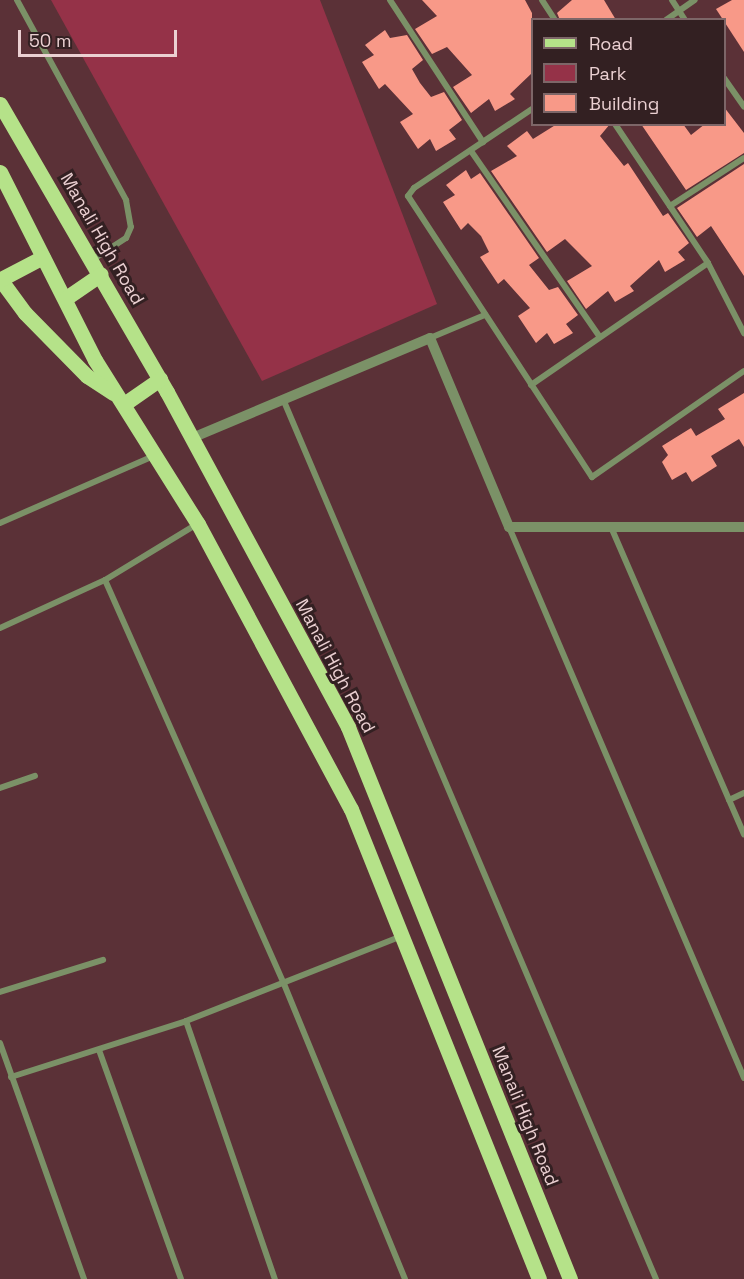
<!DOCTYPE html>
<style>
body{margin:0}
#map{position:relative;width:744px;height:1279px;overflow:hidden;background:#5b3137;font-family:"Space Grotesk",sans-serif}
div>[style]{position:absolute}
[style*='--x']{left:calc(var(--x)*1px);top:calc(var(--y)*1px);width:calc(var(--w)*1px);rotate:calc(var(--a)*1deg)}
.green>*{inset:0;background:#953248}
.building>*{inset:0;background:#f89988}
.minor>*{height:6px;margin:-3px;padding:0 3px;transform-origin:3px;border-radius:3px;background:#7b9167}
.tertiary>*{height:10px;margin:-5px;padding:0 5px;transform-origin:5px;border-radius:5px;background:#7b9167}
.primary>*{height:15px;margin:-7.5px;padding:0 7.5px;transform-origin:7.5px;border-radius:7.5px;background:#b5e289}
span{translate:-50% -50%;white-space:nowrap;text-align:center;line-height:1.15;-webkit-text-stroke:6px #332022;paint-order:stroke}
.street-label{font-size:18px;color:#ebd0d2}
.legend{position:absolute;left:531px;top:18px;width:195px;height:108px;box-sizing:border-box;background:#332022;border:2px solid #7d6668;margin:0;padding:8px 10px;list-style:none;font-size:18px;color:#ebd0d2}
.legend li{display:flex;align-items:center;gap:12px;height:30px}
.legend b{width:30px;border:2px solid #7d6668}
.scale{position:absolute;left:18px;top:30px;width:159px;height:27px;box-sizing:border-box;border:3px solid #ebd0d2;border-top:0;padding-left:8px;font-size:18px;line-height:21px;white-space:nowrap;color:#ebd0d2;-webkit-text-stroke:4px #332022;paint-order:stroke}
</style>
<div id="map">
<div class="green">
<div style="clip-path:polygon(51px 0,320px 0,437px 304px,262px 381px)"></div>
</div>
<div class="building">
<div style="clip-path:polygon(422px 0,525px 0,532px 13px,532px 73px,510px 94px,515px 99px,495px 111px,489px 99px,471px 113px,453px 87px,472px 75px,447px 47px,432px 54px,415px 29px,437px 16px)"></div>
<div style="clip-path:polygon(572px 0,604px 0,616px 20px,560px 20px,557px 13px)"></div>
<div style="clip-path:polygon(732px 0,744px 0,744px 52px,716px 9px)"></div>
<div style="clip-path:polygon(385px 30px,390px 38px,407px 35px,423px 60px,412px 69px,420px 83px,431px 97px,444px 92px,462px 120px,449px 130px,456px 139px,436px 151px,430px 139px,418px 149px,400px 122px,413px 114px,385px 84px,379px 89px,362px 62px,374px 55px,365px 45px)"></div>
<div style="clip-path:polygon(724px 107px,744px 133px,744px 153px,686px 190px,641px 124px,683px 124px,691px 135px,705px 124px,724px 124px)"></div>
<div style="clip-path:polygon(557px 124px,610px 124px,600px 136px,624px 166px,628px 163px,663px 216px,668px 213px,689px 243px,678px 252px,685px 260px,665px 272px,659px 260px,630px 286px,634px 291px,615px 302px,608px 291px,586px 309px,567px 281px,592px 266px,565px 239px,547px 252px,491px 171px,517px 156px,507px 146px,527px 131px,533px 139px)"></div>
<div style="clip-path:polygon(744px 164px,744px 276px,711px 226px,697px 237px,677px 208px)"></div>
<div style="clip-path:polygon(466px 170px,471px 179px,480px 173px,539px 258px,529px 265px,549px 290px,558px 287px,578px 315px,566px 324px,573px 333px,554px 344px,547px 333px,536px 343px,518px 316px,530px 308px,504px 279px,498px 284px,480px 257px,489px 252px,481px 236px,468px 223px,461px 230px,443px 202px,455px 195px,446px 185px)"></div>
<div style="clip-path:polygon(744px 393px,744px 447px,739px 439px,711px 456px,717px 466px,692px 482px,686px 472px,672px 480px,662px 462px,668px 455px,662px 446px,691px 428px,696px 436px,725px 419px,718px 409px)"></div>
</div>
<div class="minor">
<div style="--x:17;--y:0;--w:228;--a:61.4"></div>
<div style="--x:126;--y:200;--w:27;--a:80"></div>
<div style="--x:131;--y:227;--w:12;--a:114"></div>
<div style="--x:126;--y:238;--w:40;--a:147.1"></div>
<div style="--x:390;--y:0;--w:170;--a:56.8"></div>
<div style="--x:542;--y:0;--w:24;--a:57"></div>
<div style="--x:672;--y:0;--w:24;--a:57"></div>
<div style="--x:666;--y:20;--w:35;--a:-35"></div>
<div style="--x:724;--y:78;--w:35;--a:55"></div>
<div style="--x:532;--y:109;--w:142;--a:146.2"></div>
<div style="--x:414;--y:188;--w:10;--a:127"></div>
<div style="--x:408;--y:196;--w:336;--a:56.8"></div>
<div style="--x:592;--y:477;--w:185;--a:-34.9"></div>
<div style="--x:615;--y:124;--w:167;--a:56.2"></div>
<div style="--x:708;--y:263;--w:79;--a:62.8"></div>
<div style="--x:471;--y:151;--w:225;--a:55.3"></div>
<div style="--x:670;--y:206;--w:88;--a:-33"></div>
<div style="--x:430;--y:338;--w:60;--a:-22.7"></div>
<div style="--x:531;--y:385;--w:215;--a:-34.6"></div>
<div style="--x:283;--y:399;--w:956;--a:67.03"></div>
<div style="--x:0;--y:523;--w:167;--a:-23.6"></div>
<div style="--x:509;--y:527;--w:599;--a:66.9"></div>
<div style="--x:611;--y:527;--w:335;--a:66.6"></div>
<div style="--x:105;--y:580;--w:442;--a:66.1"></div>
<div style="--x:284;--y:984;--w:319;--a:67.7"></div>
<div style="--x:0;--y:628;--w:115;--a:-24.6"></div>
<div style="--x:105;--y:580;--w:108;--a:-31.3"></div>
<div style="--x:0;--y:788;--w:37;--a:-19"></div>
<div style="--x:729;--y:800;--w:17;--a:-25"></div>
<div style="--x:0;--y:992;--w:108;--a:-17.3"></div>
<div style="--x:186;--y:1021;--w:273;--a:71"></div>
<div style="--x:0;--y:1043;--w:251;--a:70.4"></div>
<div style="--x:99;--y:1050;--w:243;--a:70.3"></div>
<div style="--x:11;--y:1077;--w:184;--a:-17.7"></div>
<div style="--x:186;--y:1021;--w:232;--a:-21.5"></div>
</div>
<div class="tertiary">
<div style="--x:192;--y:438;--w:258;--a:-22.8"></div>
<div style="--x:430;--y:338;--w:205;--a:67.3"></div>
<div style="--x:509;--y:527;--w:235;--a:0"></div>
</div>
<div class="primary">
<div style="--x:0;--y:104;--w:333;--a:59.9"></div>
<div style="--x:167;--y:392;--w:381;--a:61.6"></div>
<div style="--x:348;--y:727;--w:595;--a:68.09"></div>
<div style="--x:0;--y:172;--w:211;--a:63.2"></div>
<div style="--x:95;--y:360;--w:194;--a:57.9"></div>
<div style="--x:198;--y:524;--w:323;--a:61.8"></div>
<div style="--x:351;--y:809;--w:506;--a:68.2"></div>
<div style="--x:0;--y:279;--w:42;--a:53.7"></div>
<div style="--x:25;--y:313;--w:88;--a:45.5"></div>
<div style="--x:87;--y:376;--w:31;--a:33"></div>
<div style="--x:1;--y:279;--w:47;--a:-27.6"></div>
<div style="--x:66;--y:298;--w:42;--a:-34.4"></div>
<div style="--x:124;--y:404;--w:44;--a:-34.8"></div>
</div>
<div class="street-label">
<span style="left:102px;top:239px;rotate:60deg">Manali High Road</span>
<span style="left:335px;top:666px;rotate:62deg">Manali High Road</span>
<span style="left:525px;top:1116px;rotate:68deg">Manali High Road</span>
</div>
<ul class="legend">
<li><b style="height:8px;background:#b5e289"></b>Road</li>
<li><b style="height:16px;background:#953248"></b>Park</li>
<li><b style="height:16px;background:#f89988"></b>Building</li>
</ul>
<div class="scale">50 m</div>
</div>
